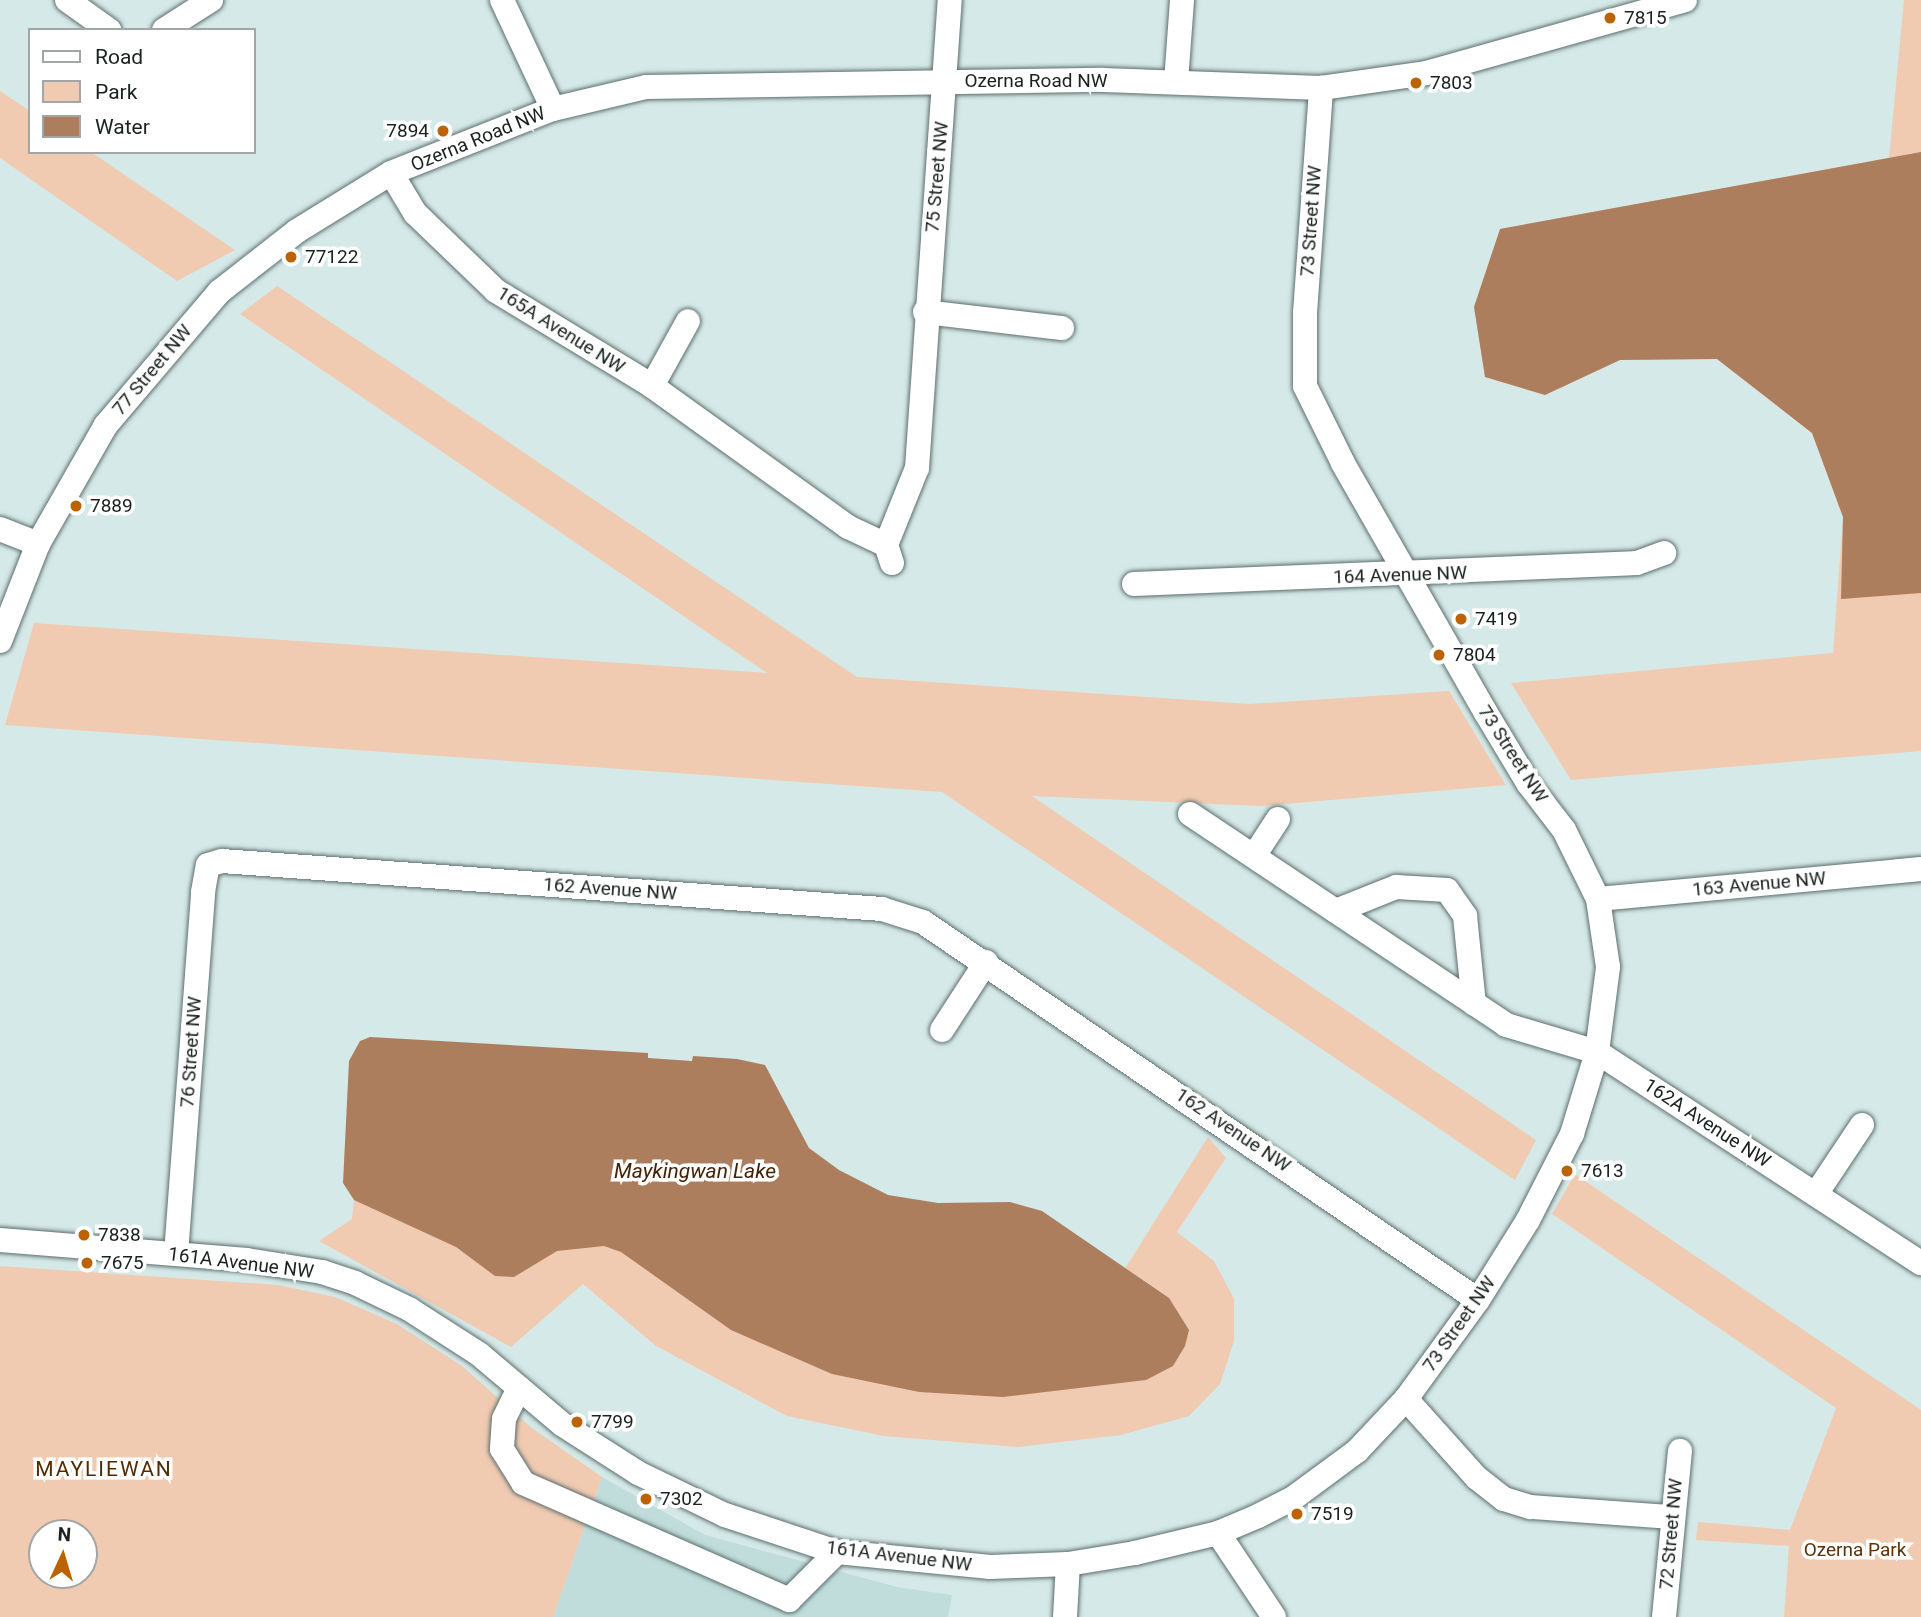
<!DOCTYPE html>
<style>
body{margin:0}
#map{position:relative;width:1921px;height:1617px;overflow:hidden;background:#d5e9e8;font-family:Roboto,sans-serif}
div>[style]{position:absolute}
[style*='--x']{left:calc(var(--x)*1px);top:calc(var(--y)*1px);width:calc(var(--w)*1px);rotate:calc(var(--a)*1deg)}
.built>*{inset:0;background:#c0dddb}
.green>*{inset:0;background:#f0cbb1}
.water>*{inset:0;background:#ac7e5d}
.roads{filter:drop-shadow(0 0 2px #5c6e6d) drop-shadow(0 0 2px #5c6e6d)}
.minor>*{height:24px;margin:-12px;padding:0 12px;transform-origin:12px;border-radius:12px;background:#fff}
.dots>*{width:19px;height:19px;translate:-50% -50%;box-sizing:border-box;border:4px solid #fff;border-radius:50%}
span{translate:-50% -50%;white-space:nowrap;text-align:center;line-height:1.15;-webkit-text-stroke:7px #fff;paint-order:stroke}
.poi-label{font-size:19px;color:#1a2120}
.left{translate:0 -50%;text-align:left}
.right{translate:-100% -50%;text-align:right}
.street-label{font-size:19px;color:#1a2120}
.park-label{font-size:19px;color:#5e3107}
.water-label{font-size:21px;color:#442308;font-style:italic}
.neighbourhood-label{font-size:21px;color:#542a01;letter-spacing:2px}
.legend{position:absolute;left:28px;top:28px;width:228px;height:126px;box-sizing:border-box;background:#fff;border:2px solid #a3a6a6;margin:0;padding:9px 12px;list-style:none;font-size:21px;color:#1a2120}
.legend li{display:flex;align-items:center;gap:14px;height:35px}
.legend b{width:35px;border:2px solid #a3a6a6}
.north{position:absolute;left:28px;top:1519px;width:70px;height:70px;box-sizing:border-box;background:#fff;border:2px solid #a3a6a6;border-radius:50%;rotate:4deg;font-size:19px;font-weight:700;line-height:28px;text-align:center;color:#1a2120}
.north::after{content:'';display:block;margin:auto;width:24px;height:32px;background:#bc6300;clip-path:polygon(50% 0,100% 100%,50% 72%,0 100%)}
</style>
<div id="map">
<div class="built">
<div style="clip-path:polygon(602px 1477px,705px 1535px,897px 1587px,952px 1595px,948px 1617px,553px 1617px)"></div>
</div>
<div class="green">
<div style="clip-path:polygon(1904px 0,1921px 0,1921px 751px,1571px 780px,1511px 683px,1833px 653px,1843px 517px,1812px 433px,1717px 359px,1620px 360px,1545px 395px,1485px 377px,1474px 307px,1500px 229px,1889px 158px)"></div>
<div style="clip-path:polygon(0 91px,30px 111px,30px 152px,91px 152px,235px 250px,177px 281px,0 158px)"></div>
<div style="clip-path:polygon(277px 286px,857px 677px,1249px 704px,1449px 691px,1506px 785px,1260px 806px,1032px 796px,1536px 1140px,1515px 1180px,942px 792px,5px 725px,34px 623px,767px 673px,240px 314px)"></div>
<div style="clip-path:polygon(1208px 1137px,1226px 1158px,1177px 1232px,1214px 1261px,1234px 1299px,1234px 1341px,1220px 1384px,1189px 1416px,1121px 1435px,1018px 1447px,884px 1436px,787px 1416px,656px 1346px,583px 1284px,511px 1347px,319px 1241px,352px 1219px,354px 1200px,494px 1240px,590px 1226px,1123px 1350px,1124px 1270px)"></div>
<div style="clip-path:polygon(1575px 1174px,1921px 1410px,1921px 1617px,1784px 1617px,1789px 1546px,1696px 1540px,1698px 1522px,1790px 1530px,1836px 1408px,1552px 1214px)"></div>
<div style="clip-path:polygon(evenodd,0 1266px,278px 1285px,335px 1297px,397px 1324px,462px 1366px,532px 1428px,602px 1477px,553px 1617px,0 1617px,0 1266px,42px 1533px,84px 1533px,84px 1575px,42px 1575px,42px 1533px)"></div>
</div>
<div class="water">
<div style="clip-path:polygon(1921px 152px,1921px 593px,1841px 599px,1843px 517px,1812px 433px,1717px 359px,1620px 360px,1545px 395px,1485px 377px,1474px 307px,1500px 229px)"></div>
<div style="clip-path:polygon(370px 1037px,648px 1053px,648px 1058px,692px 1061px,693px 1056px,737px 1059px,765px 1065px,809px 1148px,839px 1170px,888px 1195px,938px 1203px,1010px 1202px,1042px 1211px,1169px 1298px,1189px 1330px,1185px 1346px,1173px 1366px,1146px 1380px,1003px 1397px,919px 1392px,832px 1374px,731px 1330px,621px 1252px,604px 1246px,557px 1251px,514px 1277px,495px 1276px,456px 1247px,354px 1200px,343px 1183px,349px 1061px,360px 1041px)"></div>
</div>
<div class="roads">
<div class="minor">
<div style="--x:67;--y:0;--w:52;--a:35.5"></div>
<div style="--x:502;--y:0;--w:120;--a:64.9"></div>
<div style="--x:164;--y:30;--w:56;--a:-32.6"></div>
<div style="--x:1176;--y:82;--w:82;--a:-85.8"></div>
<div style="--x:391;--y:173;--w:47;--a:59"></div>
<div style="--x:415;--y:213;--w:112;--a:43.9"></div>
<div style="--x:496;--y:291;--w:183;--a:31.3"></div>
<div style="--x:652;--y:386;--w:241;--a:35.7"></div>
<div style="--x:848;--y:527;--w:42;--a:25.3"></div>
<div style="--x:925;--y:312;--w:138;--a:6.7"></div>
<div style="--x:652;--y:386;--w:74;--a:-61"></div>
<div style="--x:0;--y:529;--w:41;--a:21.5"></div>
<div style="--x:892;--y:563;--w:19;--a:-108"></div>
<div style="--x:886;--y:545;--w:83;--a:-68.1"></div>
<div style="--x:917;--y:468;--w:469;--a:-86"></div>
<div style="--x:1134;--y:584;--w:503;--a:-2.39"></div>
<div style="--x:1637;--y:563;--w:29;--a:-20"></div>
<div style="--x:0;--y:641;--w:104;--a:-68.6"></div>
<div style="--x:38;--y:544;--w:137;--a:-60.3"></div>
<div style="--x:106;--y:425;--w:175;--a:-49.6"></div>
<div style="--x:219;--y:292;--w:99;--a:-38"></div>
<div style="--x:297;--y:231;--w:110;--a:-31.7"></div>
<div style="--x:391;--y:173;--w:174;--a:-21.6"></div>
<div style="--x:553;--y:109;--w:96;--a:-13.3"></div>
<div style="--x:646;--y:87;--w:457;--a:-0.9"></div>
<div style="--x:1103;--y:80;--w:218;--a:2.1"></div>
<div style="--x:1321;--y:88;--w:106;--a:-8.1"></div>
<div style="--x:1426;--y:73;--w:269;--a:-15.7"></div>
<div style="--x:1190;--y:814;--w:380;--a:33.7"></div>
<div style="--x:1506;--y:1025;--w:95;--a:16.5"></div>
<div style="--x:1597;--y:1052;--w:387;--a:33.1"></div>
<div style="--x:1254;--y:856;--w:44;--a:-57"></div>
<div style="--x:1598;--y:899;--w:324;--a:-5.3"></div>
<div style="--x:1336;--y:911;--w:65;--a:-21.8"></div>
<div style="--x:1396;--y:887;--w:51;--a:3.4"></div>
<div style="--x:1447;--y:890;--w:32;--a:55"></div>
<div style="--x:1465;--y:916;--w:88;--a:84.2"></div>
<div style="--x:942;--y:1030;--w:81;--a:-57.1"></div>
<div style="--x:1816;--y:1194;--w:83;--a:-56.3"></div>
<div style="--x:0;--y:1240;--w:248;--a:4.6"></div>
<div style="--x:247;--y:1260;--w:76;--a:9.1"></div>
<div style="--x:322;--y:1272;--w:35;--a:18"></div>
<div style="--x:355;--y:1283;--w:60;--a:25.7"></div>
<div style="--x:409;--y:1309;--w:83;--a:32.7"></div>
<div style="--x:479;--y:1354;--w:110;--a:40.2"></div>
<div style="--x:563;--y:1425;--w:89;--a:32.6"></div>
<div style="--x:638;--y:1473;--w:97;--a:25.8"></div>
<div style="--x:725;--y:1515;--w:118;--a:18.3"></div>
<div style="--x:837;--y:1552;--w:154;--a:5.6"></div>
<div style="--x:990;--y:1567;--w:78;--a:-2.2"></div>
<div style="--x:1068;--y:1564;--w:68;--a:-9.3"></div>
<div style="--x:1135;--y:1553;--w:85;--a:-13.5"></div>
<div style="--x:1218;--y:1533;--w:43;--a:-23"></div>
<div style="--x:1258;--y:1516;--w:38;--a:-27"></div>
<div style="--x:1292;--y:1499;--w:81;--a:-36.4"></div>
<div style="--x:1357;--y:1451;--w:71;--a:-46.7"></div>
<div style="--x:1406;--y:1399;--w:122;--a:-54"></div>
<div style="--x:1478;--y:1300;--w:94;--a:-58"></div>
<div style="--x:1528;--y:1220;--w:97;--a:-62.9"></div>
<div style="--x:1572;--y:1134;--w:86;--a:-73"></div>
<div style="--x:1597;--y:1052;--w:86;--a:-82.6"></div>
<div style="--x:1608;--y:967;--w:69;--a:-98.4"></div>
<div style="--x:1598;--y:899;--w:77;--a:-116.2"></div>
<div style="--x:1564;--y:830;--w:59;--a:-127.5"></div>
<div style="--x:1528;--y:783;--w:82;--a:-121"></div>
<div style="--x:1486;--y:713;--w:288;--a:-119.8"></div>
<div style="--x:1343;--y:463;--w:86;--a:-116.3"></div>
<div style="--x:1305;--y:386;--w:73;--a:-90"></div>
<div style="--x:1305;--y:313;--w:226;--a:-85.9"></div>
<div style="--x:176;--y:1254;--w:363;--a:-85.7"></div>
<div style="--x:203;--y:892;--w:27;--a:-80"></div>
<div style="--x:208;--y:865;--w:15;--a:-16"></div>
<div style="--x:222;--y:861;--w:662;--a:4.16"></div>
<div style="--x:882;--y:909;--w:43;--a:17.6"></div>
<div style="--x:923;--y:922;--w:671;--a:34.26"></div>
<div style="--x:519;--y:1388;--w:34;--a:116"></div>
<div style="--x:504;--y:1419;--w:30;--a:94"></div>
<div style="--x:502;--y:1449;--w:40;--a:58"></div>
<div style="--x:523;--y:1483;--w:291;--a:23.7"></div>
<div style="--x:789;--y:1600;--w:68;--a:-45"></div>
<div style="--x:1406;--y:1399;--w:106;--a:48.1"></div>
<div style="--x:1477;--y:1478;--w:34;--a:38"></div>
<div style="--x:1504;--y:1499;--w:28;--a:17"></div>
<div style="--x:1531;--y:1507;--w:140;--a:4.1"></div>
<div style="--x:1218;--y:1533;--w:101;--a:56.3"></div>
<div style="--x:1065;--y:1617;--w:53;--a:-86.8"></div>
<div style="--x:1664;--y:1617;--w:167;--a:-84.5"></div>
</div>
</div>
<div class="dots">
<div style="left:1610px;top:18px;background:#bc6300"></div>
<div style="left:1416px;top:83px;background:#bc6300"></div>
<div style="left:443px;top:131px;background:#bc6300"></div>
<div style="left:291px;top:257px;background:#bc6300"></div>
<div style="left:76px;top:506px;background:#bc6300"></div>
<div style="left:1461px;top:619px;background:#bc6300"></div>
<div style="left:1439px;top:655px;background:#bc6300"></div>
<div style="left:1567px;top:1171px;background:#bc6300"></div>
<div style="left:84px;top:1235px;background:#bc6300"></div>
<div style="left:87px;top:1263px;background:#bc6300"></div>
<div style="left:577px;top:1422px;background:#bc6300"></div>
<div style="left:646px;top:1499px;background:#bc6300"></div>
<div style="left:1297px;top:1514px;background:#bc6300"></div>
</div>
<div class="poi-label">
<span class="left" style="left:1624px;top:18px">7815</span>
<span class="left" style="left:1430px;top:83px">7803</span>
<span class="right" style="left:429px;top:131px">7894</span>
<span class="left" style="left:305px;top:257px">77122</span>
<span class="left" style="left:90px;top:506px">7889</span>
<span class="left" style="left:1475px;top:619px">7419</span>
<span class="left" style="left:1453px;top:655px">7804</span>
<span class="left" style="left:1581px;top:1171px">7613</span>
<span class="left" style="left:98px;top:1235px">7838</span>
<span class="left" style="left:101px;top:1263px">7675</span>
<span class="left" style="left:591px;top:1422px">7799</span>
<span class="left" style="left:660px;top:1499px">7302</span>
<span class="left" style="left:1311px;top:1514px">7519</span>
</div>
<div class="street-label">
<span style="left:1036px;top:81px">Ozerna Road NW</span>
<span style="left:478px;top:139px;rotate:-22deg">Ozerna Road NW</span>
<span style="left:937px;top:177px;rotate:-85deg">75 Street NW</span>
<span style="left:1311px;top:221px;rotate:-86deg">73 Street NW</span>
<span style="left:561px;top:330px;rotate:32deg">165A Avenue NW</span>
<span style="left:152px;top:370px;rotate:-50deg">77 Street NW</span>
<span style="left:1400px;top:575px;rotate:-2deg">164 Avenue NW</span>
<span style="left:1513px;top:754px;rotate:57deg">73 Street NW</span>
<span style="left:1759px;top:884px;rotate:-5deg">163 Avenue NW</span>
<span style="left:610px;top:889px;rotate:4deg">162 Avenue NW</span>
<span style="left:191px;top:1052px;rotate:-86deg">76 Street NW</span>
<span style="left:1707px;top:1123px;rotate:33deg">162A Avenue NW</span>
<span style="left:1233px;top:1130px;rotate:34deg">162 Avenue NW</span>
<span style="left:241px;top:1263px;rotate:7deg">161A Avenue NW</span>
<span style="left:1459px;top:1324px;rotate:-55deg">73 Street NW</span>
<span style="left:1671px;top:1534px;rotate:-85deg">72 Street NW</span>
<span style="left:899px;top:1556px;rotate:7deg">161A Avenue NW</span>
</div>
<div class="park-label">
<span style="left:1855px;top:1550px">Ozerna Park</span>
</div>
<div class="water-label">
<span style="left:695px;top:1171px">Maykingwan Lake</span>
</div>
<div class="neighbourhood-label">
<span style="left:104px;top:1469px">MAYLIEWAN</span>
</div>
<ul class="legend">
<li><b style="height:9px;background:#fff"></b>Road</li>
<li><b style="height:19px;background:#f0cbb1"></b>Park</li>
<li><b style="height:19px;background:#ac7e5d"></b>Water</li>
</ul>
<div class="north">N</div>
</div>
